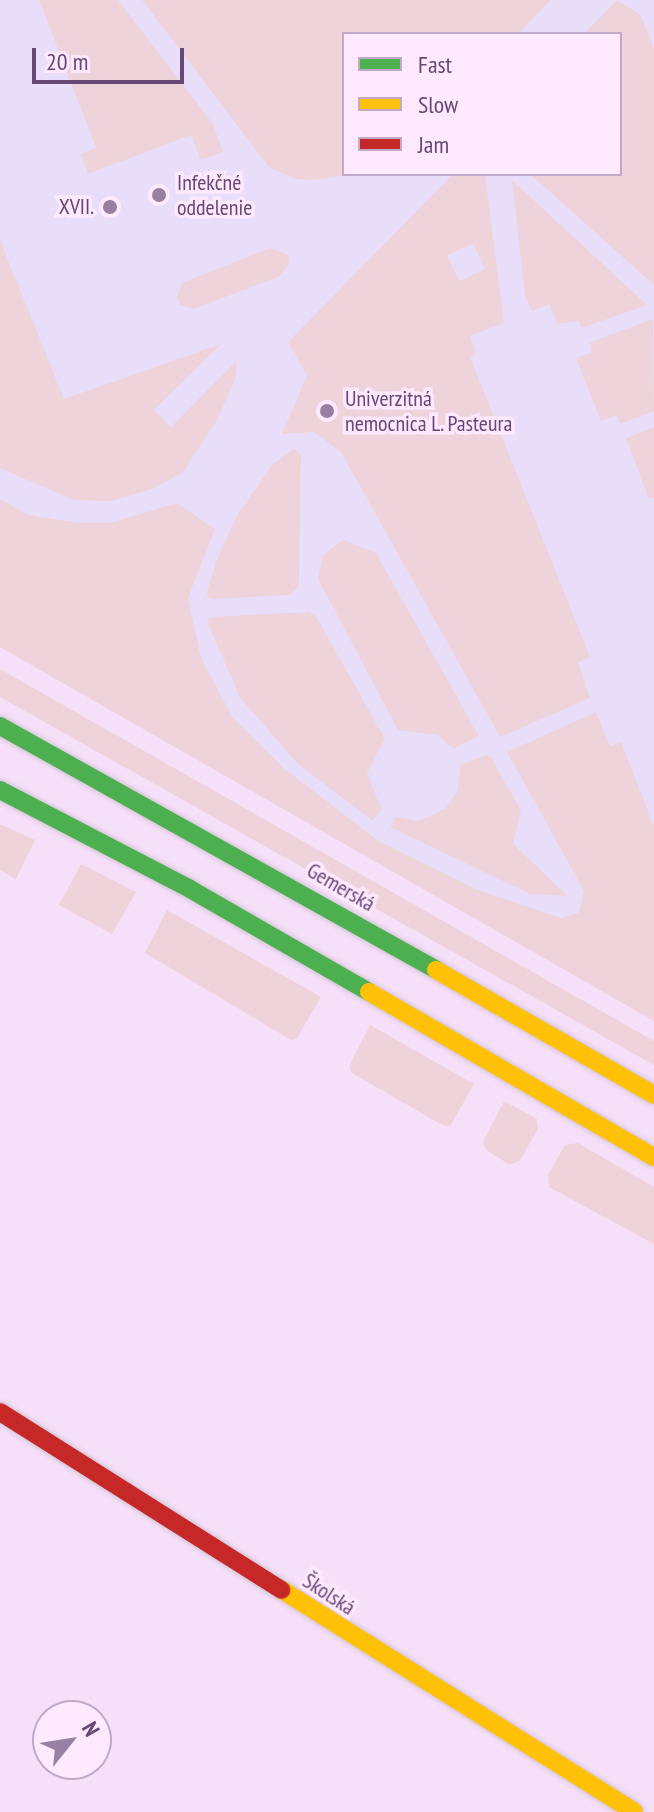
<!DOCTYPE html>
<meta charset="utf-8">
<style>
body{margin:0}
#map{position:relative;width:654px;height:1812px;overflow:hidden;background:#f6e8f7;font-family:"PT Sans Narrow",sans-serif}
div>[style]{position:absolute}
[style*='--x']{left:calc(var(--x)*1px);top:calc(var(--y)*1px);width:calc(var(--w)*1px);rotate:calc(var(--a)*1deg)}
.residential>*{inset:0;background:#f6dff8}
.medical>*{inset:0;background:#e8def9}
.green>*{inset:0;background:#efd3db}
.roads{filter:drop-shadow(0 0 2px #d3c4d6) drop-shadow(0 0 2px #d3c4d6)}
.fast>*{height:18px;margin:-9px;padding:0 9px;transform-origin:9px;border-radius:9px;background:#4caf50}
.slow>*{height:18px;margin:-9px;padding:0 9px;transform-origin:9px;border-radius:9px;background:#ffc107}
.jam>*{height:18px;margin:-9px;padding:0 9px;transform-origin:9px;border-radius:9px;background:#c62828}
.dots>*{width:22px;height:22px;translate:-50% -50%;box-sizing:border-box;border:4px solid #fee9ff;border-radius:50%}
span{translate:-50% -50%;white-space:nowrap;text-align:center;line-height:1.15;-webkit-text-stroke:7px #fee9ff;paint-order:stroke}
.poi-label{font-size:22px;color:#674875}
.left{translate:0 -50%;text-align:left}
.right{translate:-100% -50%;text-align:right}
.street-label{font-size:22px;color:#674875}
.legend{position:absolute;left:342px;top:32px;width:280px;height:144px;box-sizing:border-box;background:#fee9ff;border:2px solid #c2a9c8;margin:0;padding:10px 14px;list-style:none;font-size:24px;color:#674875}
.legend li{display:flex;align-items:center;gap:16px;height:40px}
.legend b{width:40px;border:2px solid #c2a9c8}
.north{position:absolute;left:32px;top:1700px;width:80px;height:80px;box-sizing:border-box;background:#fee9ff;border:2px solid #c2a9c8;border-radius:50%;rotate:60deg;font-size:22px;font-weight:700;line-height:32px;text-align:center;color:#674875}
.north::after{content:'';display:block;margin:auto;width:28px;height:36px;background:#9980a2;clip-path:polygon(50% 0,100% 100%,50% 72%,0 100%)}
.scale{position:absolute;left:32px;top:48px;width:152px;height:36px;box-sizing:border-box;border:4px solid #674875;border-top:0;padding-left:10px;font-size:24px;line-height:28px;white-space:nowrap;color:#674875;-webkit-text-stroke:6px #fee9ff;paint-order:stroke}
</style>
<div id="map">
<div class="residential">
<div style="clip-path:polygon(evenodd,0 647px,654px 1021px,654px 1812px,0 1812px,0 647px,48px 1716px,96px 1716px,96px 1764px,48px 1764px,48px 1716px)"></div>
</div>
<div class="medical">
<div style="clip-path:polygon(evenodd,0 0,654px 0,654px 1021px,0 647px,0 0,344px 34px,620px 34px,620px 174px,344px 174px,344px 34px)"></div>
</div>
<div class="green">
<div style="clip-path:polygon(39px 0,118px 0,213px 124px,223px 152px,201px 160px,191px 135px,88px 174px,81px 154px,96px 148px)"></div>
<div style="clip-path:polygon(142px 0,551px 0,518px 34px,344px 34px,344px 174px,357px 174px,313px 180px,295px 179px,269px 167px)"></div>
<div style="clip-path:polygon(617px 0,641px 15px,654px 49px,654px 285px,530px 174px,620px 174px,620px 34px,584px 34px)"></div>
<div style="clip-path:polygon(evenodd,453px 174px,485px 175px,504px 323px,470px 336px,476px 354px,470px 357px,590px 657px,578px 662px,590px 698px,500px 737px,341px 452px,314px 432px,282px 434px,307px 376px,288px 342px,453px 174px,473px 244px,485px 269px,459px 281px,447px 255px,473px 244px)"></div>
<div style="clip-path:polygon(512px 180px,647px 305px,582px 328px,579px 321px,557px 324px,549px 304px,532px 311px,525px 296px)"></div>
<div style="clip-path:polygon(0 240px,64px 399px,221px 344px,154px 410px,171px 427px,237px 360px,236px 376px,217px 420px,183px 472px,155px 488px,112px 501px,73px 500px,0 468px)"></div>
<div style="clip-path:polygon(270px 248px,287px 254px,290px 262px,280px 276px,194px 309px,180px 305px,177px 297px,182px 283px)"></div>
<div style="clip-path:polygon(653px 319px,654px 411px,620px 424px,616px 415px,601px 421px,576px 358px,592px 352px,589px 343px)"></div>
<div style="clip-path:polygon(654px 427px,654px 497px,649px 499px,626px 438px)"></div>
<div style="clip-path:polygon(294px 449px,301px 455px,299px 586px,290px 595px,211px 599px,206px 595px,216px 562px,236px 517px,273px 464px)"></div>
<div style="clip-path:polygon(0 499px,28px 515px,79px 523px,110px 523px,177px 503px,215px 529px,188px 598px,201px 658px,233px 718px,286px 770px,380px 842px,478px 890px,561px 918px,579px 913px,584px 891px,507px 752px,596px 712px,610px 746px,621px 742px,654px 826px,654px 1021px,0 647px)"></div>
<div style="clip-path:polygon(343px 540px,376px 553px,479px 736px,453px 749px,438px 735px,398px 730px,318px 579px,323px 555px)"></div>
<div style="clip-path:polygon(309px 612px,316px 616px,385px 739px,367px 774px,382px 809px,373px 821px,297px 763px,241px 699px,207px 622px,211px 617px)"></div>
<div style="clip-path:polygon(0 669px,654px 1041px,654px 1065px,0 697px)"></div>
<div style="clip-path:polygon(485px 755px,491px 757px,521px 811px,513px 844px,568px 896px,530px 894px,390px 827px,396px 817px,419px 821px,446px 808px,458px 790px,460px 765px)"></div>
<div style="clip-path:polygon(0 824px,35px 840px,16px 879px,0 870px)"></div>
<div style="clip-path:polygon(81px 864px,136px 892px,112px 934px,59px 905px)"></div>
<div style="clip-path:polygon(167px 910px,321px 997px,297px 1038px,291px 1040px,145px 953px)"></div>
<div style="clip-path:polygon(370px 1025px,474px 1084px,451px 1125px,444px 1126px,352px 1073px,349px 1066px)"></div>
<div style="clip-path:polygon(504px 1101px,537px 1119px,538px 1129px,520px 1160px,510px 1165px,486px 1150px,483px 1142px)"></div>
<div style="clip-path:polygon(578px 1143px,654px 1187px,654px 1244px,549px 1187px,548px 1175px,565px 1145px)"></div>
</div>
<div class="roads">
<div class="fast">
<div style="--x:0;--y:726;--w:500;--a:29.2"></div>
<div style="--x:0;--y:790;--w:214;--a:27.5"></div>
<div style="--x:190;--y:889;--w:207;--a:29.9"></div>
</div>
<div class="slow">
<div style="--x:436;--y:970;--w:251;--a:29.8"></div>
<div style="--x:369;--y:992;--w:329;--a:30.1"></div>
<div style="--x:282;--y:1590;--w:416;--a:32.2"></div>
</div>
<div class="jam">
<div style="--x:0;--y:1412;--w:333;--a:32.3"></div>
</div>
</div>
<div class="dots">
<div style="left:159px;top:195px;background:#9980a2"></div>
<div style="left:110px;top:207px;background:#9980a2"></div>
<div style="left:327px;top:411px;background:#9980a2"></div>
</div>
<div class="poi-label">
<span class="left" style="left:177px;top:195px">Infekčné<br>oddelenie</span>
<span class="right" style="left:94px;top:207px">XVII.</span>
<span class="left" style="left:345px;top:411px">Univerzitná<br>nemocnica L. Pasteura</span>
</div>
<div class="street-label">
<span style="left:341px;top:887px;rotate:30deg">Gemerská</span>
<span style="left:329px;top:1594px;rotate:33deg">Školská</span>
</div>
<ul class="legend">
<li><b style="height:10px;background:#4caf50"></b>Fast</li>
<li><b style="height:10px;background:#ffc107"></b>Slow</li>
<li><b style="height:10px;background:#c62828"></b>Jam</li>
</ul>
<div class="north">N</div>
<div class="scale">20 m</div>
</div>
